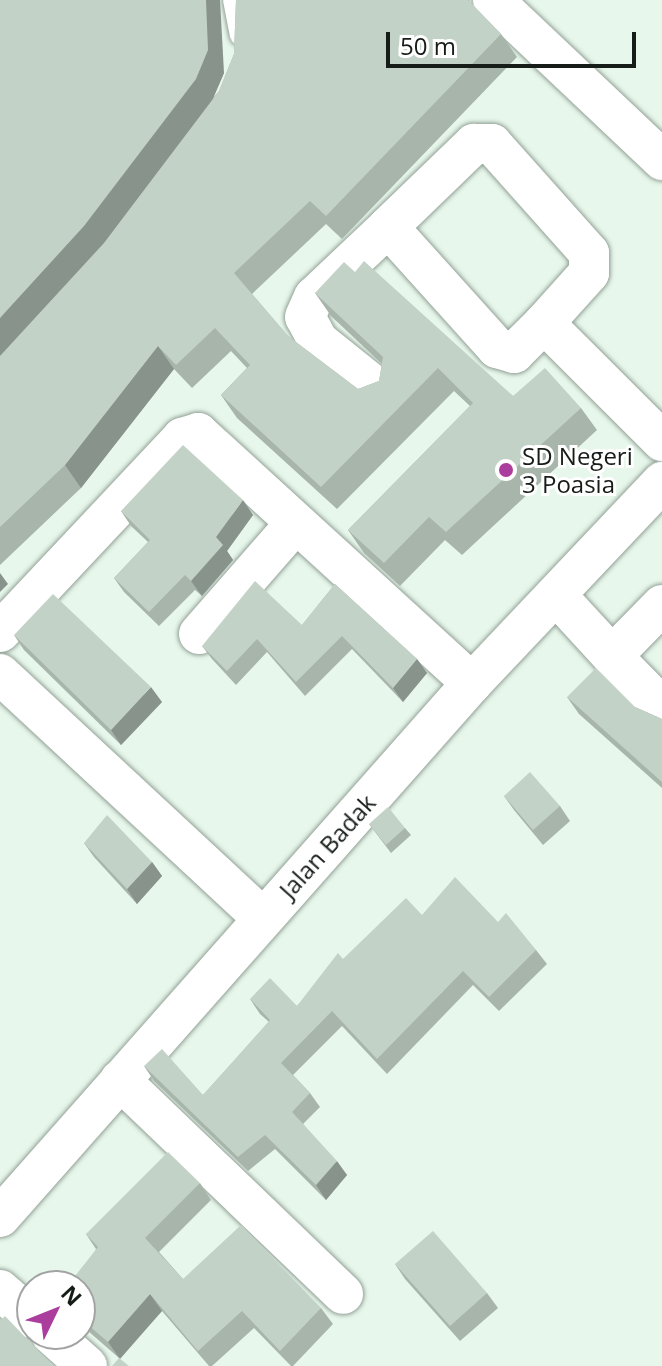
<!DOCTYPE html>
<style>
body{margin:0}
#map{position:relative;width:662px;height:1366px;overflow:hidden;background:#e7f7eb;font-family:"Open Sans",sans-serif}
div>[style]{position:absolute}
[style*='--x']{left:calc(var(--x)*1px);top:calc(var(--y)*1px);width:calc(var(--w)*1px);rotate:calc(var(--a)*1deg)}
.roads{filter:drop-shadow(0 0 2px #93a197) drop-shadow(0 0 2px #93a197)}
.service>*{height:20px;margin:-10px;padding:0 10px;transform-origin:10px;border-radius:10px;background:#fff}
.minor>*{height:40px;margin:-20px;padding:0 20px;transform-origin:20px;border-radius:20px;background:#fff}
.wall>*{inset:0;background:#a8b5ab}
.shaded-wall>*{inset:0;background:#88938b}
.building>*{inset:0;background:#c3d2c7}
.dots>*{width:22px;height:22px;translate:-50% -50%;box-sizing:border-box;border:4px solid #fff;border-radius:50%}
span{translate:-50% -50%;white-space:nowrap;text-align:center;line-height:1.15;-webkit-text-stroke:6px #fff;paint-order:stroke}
.poi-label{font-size:24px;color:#161c18}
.left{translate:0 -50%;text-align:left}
.street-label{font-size:24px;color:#161c18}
.north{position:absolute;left:16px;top:1270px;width:80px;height:80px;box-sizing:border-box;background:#fff;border:2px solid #a2a4a3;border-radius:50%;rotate:47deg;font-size:22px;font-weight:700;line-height:32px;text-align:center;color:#161c18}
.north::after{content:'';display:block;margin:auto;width:28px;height:36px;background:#ab3d9c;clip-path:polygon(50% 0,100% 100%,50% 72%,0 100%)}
.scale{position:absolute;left:386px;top:32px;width:250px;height:36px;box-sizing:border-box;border:4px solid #161c18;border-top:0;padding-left:10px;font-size:24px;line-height:28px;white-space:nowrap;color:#161c18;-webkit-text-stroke:6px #fff;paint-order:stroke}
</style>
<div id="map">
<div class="roads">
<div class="service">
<div style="--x:233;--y:0;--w:36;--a:79"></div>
</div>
<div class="minor">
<div style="--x:493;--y:0;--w:233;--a:43.4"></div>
<div style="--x:388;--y:227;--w:120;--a:-44"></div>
<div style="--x:474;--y:144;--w:18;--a:0"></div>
<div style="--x:492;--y:144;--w:146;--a:48.3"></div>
<div style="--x:589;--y:253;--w:20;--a:90"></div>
<div style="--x:589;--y:273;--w:67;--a:132"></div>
<div style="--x:378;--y:389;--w:77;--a:-141.3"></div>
<div style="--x:318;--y:341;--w:27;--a:-118"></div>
<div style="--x:305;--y:317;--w:22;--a:-66"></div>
<div style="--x:314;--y:297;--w:102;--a:-43.4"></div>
<div style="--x:388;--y:227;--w:163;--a:48"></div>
<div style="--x:497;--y:348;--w:18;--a:16"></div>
<div style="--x:514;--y:353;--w:42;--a:-45"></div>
<div style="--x:544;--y:323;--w:167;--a:45"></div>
<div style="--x:556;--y:595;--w:83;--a:47.4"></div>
<div style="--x:662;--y:605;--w:71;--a:134.4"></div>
<div style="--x:612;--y:656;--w:71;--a:45.6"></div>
<div style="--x:0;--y:632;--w:266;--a:-46.8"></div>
<div style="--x:182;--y:438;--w:17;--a:-17"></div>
<div style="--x:198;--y:433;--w:371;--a:42.4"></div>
<div style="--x:199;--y:634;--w:147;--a:-48.9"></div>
<div style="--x:0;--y:674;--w:359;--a:42.9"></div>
<div style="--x:120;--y:1080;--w:309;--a:43.8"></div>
<div style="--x:0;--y:1217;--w:713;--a:-48.53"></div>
<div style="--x:472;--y:683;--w:277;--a:-46.6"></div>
<div style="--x:0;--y:1290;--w:43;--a:41.2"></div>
<div style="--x:51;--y:1334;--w:48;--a:41.6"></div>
</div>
</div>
<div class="wall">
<div style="clip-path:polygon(0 0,224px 73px,213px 98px,219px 91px,234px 54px,236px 0,470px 0,469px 1px,501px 34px,517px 57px,342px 239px,326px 224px,252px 294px,288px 336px,358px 389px,379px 381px,382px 364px,331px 316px,315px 293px,355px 272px,513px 396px,581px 408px,597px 430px,462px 555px,445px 540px,400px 586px,364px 553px,348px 530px,470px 406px,454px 391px,337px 509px,237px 418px,221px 395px,247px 368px,231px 351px,192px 388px,174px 369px,81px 488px,0 565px)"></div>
<div style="clip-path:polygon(121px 511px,253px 515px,227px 551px,233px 560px,202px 596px,195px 590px,159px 626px,124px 592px,114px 578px,148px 542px,131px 526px)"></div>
<div style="clip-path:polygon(335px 584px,417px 659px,427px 673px,403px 702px,352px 649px,305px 696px,267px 652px,236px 685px,212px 659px,202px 646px,302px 625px)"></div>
<div style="clip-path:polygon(14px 635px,162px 702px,121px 745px,24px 650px)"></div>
<div style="clip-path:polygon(567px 697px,635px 707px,662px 719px,662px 788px,579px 714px)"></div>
<div style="clip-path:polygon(504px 796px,560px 806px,570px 821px,543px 845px,514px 810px)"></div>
<div style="clip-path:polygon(369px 824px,405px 828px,411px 835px,391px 853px)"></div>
<div style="clip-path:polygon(84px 843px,152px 862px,162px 876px,137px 904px,94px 857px)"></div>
<div style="clip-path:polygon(422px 915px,498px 922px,536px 950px,547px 964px,499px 1011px,473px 985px,387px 1074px,342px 1026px,293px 1075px,310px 1093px,320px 1107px,303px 1124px,347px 1175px,326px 1200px,275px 1149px,248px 1171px,154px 1081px,144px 1066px,203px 1095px,269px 1022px,260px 1014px,250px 999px,297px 1006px,343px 959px)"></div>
<div style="clip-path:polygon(200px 1183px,211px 1200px,159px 1252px,183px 1279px,321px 1308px,333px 1324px,293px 1366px,291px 1366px,254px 1328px,212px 1366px,209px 1366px,162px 1311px,119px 1358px,80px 1324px,80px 1286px,96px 1249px,86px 1234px)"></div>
<div style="clip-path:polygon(395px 1264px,487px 1293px,498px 1308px,460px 1341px,405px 1279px)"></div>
</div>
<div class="shaded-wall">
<div style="clip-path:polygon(206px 0,220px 0,224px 73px,212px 101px,100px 249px,0 358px,0 318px)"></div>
<div style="clip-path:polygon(158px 346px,174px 369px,81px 488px,65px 465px)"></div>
<div style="clip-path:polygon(243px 500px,253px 515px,227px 551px,233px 560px,202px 596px,191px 581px,216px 537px)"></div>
<div style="clip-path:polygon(0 573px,8px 584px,0 592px)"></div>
<div style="clip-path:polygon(417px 659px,427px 673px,403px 702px,393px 688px)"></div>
<div style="clip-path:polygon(151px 687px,162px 702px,121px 745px,111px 730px)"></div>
<div style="clip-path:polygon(152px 862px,162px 876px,137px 904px,127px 889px)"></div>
<div style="clip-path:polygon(337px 1161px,347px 1175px,326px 1200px,316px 1185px)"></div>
<div style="clip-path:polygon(150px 1294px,162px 1311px,120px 1359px,108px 1342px)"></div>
</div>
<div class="building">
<div style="clip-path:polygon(0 0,206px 0,208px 50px,196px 79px,84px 226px,0 318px)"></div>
<div style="clip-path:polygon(236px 0,468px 0,501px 34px,326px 216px,310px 201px,234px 273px,288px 336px,358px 389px,379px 381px,383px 357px,315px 293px,344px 262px,355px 272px,364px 261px,513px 396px,545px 368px,581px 408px,446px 532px,429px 517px,384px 563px,348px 530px,473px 403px,438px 368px,321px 487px,221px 395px,250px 365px,215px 328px,176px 365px,158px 346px,65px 465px,0 527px,0 356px,104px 243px,219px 91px,234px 54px)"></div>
<div style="clip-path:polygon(183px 445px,243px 500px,216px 537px,223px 545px,191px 581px,185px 575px,149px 612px,114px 578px,150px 540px,121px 511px)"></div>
<div style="clip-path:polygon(255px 581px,302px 625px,335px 584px,417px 659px,393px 688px,342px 636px,296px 682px,257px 639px,227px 671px,202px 646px)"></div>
<div style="clip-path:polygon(53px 594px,151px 687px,111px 730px,14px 635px)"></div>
<div style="clip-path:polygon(596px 668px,635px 707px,662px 719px,662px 782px,567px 697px)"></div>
<div style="clip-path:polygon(530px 772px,560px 806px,533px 830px,504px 796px)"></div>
<div style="clip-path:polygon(388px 807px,405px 828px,386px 845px,369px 824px)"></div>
<div style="clip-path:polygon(107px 815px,152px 862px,127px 889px,84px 843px)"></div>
<div style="clip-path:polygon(455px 877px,498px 922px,506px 913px,536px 950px,489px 997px,463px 971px,377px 1059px,332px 1011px,281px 1063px,310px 1093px,292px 1112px,337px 1161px,316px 1185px,265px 1135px,238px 1157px,144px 1066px,162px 1049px,203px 1095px,270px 1020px,250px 999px,270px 978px,297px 1006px,338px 953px,343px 959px,406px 898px,422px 915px)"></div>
<div style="clip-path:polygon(168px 1152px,200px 1183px,145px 1238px,183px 1279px,241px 1225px,321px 1308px,280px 1351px,242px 1311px,198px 1351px,150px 1294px,108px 1342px,80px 1318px,80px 1286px,67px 1286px,98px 1247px,86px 1234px)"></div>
<div style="clip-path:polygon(433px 1231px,487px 1293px,450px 1326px,395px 1264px)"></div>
<div style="clip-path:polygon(5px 1316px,53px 1366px,0 1366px,0 1321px)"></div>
<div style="clip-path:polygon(119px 1358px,129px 1366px,112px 1366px)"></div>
</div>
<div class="dots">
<div style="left:506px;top:470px;background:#ab3d9c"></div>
</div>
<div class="poi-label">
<span class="left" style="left:522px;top:470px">SD Negeri<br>3 Poasia</span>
</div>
<div class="street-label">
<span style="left:327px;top:846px;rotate:-48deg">Jalan Badak</span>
</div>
<div class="north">N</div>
<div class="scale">50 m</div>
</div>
